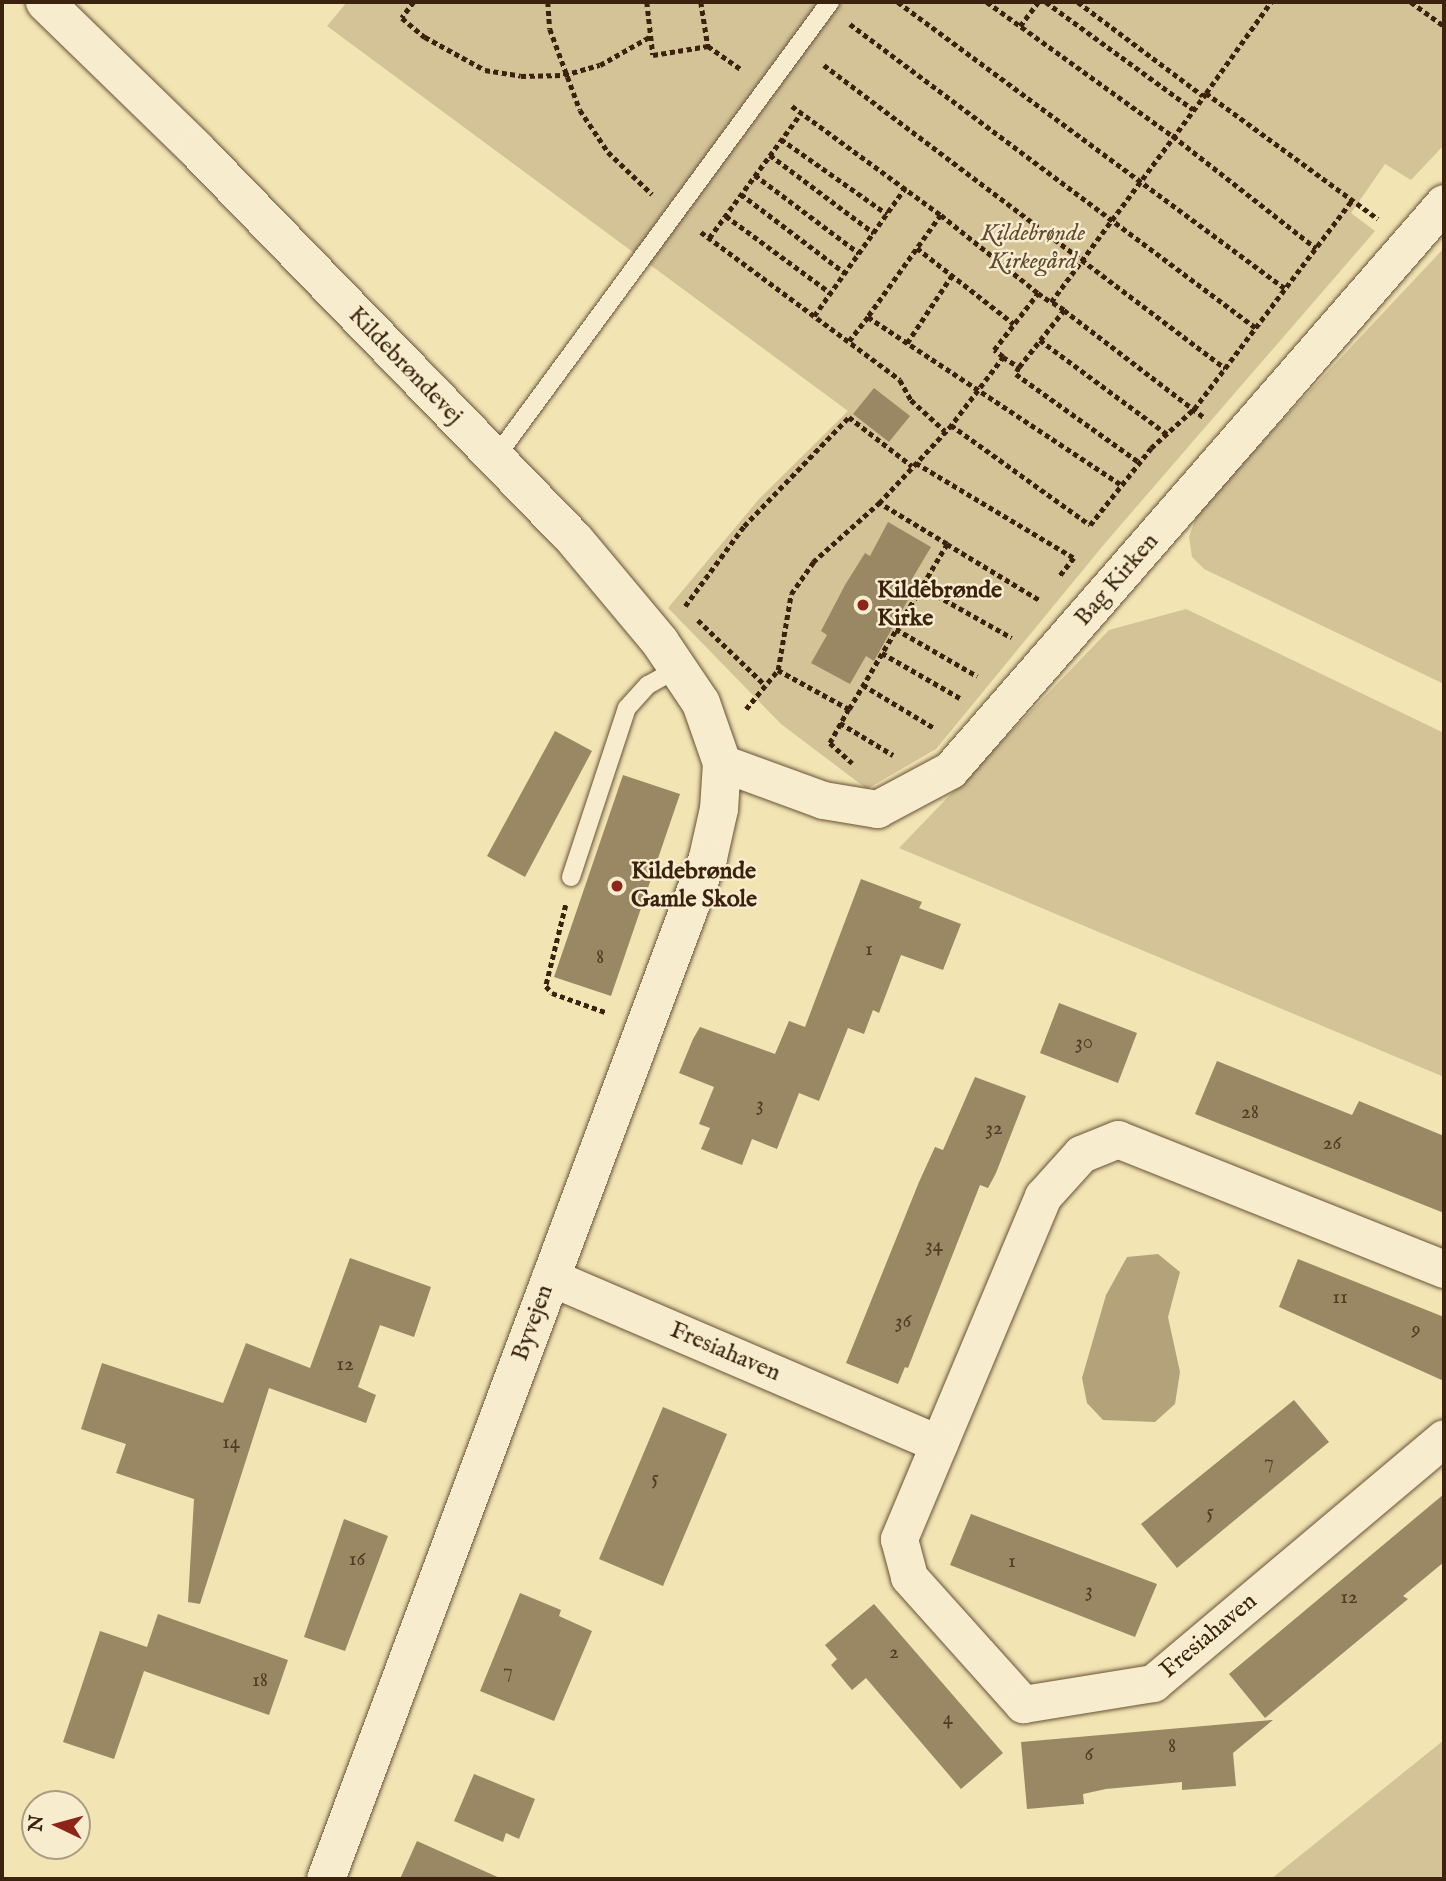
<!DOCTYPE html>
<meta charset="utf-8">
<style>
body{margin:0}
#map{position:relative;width:1446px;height:1881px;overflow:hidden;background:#f3e4b3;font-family:"IM FELL English",serif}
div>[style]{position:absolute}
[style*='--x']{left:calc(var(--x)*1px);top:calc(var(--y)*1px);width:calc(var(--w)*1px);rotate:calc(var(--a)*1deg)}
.green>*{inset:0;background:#d4c397}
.water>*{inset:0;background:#b4a27b}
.building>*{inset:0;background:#9a8764}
.path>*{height:4.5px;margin-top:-2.25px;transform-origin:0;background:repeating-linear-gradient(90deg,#3a220f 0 5px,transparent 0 8.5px)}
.roads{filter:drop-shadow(0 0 2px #685238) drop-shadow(0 0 2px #685238)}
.lane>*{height:18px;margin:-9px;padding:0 9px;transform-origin:9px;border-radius:9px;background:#f7edce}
.street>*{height:37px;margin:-18.5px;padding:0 18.5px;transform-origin:18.5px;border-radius:18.5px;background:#f7edce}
.secondary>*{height:38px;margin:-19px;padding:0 19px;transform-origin:19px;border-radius:19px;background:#f7edce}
.dots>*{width:19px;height:19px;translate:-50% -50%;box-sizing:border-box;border:4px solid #f7edce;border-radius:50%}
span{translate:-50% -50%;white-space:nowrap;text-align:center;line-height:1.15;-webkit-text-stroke:5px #f7edce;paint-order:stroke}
.number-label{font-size:21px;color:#523b24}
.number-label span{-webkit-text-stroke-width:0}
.park-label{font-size:24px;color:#604a31;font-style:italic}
.street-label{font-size:24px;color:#3a220f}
.poi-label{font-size:24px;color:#3a220f;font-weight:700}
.left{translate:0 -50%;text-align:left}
.frame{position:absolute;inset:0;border:4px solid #3a220f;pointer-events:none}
.north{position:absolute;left:21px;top:1790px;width:70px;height:70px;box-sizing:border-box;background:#f7edce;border:2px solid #ab9c82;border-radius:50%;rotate:275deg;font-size:19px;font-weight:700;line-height:28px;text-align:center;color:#3a220f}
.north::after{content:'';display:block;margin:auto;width:24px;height:32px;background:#8f2418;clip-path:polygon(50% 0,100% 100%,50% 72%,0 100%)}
</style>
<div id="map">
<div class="green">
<div style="clip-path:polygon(347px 2px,1444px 2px,1444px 145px,1411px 180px,1385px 164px,1351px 213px,1375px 231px,1106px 542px,936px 749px,867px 789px,781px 724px,668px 608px,759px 499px,848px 411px,327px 26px)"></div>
<div style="clip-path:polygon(1444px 248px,1444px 684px,1204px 569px,1192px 557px,1189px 537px,1199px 509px)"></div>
<div style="clip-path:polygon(1186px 609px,1444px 733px,1444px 1077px,899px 848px,1109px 630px)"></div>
<div style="clip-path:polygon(1444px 1740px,1444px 1879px,1271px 1879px)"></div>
</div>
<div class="water">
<div style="clip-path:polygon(1158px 1254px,1180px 1272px,1168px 1317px,1180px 1372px,1175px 1404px,1155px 1422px,1103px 1420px,1087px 1403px,1082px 1378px,1106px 1295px,1127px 1257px)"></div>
</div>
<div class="building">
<div style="clip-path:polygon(874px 388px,910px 416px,889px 442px,853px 414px)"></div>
<div style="clip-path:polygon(888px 522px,931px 547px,912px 579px,918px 582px,874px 661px,866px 656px,850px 684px,811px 663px,827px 635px,821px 631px,845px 585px,865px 553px,870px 556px)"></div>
<div style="clip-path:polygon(555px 731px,592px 751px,525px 877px,487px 856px)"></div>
<div style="clip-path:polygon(623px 775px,680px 794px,611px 996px,554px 977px)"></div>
<div style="clip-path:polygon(861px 879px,922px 902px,919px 908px,961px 924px,943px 970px,901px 955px,879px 1013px,873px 1010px,864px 1034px,848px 1028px,819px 1101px,799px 1093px,777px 1149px,752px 1139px,742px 1165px,701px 1149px,710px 1128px,699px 1124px,714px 1087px,679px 1073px,693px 1039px,700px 1027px,775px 1054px,789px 1021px,805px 1027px)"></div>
<div style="clip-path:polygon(1059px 1003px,1137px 1033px,1118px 1083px,1040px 1053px)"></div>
<div style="clip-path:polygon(1217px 1061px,1352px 1115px,1359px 1101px,1444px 1136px,1444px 1213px,1195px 1114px)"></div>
<div style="clip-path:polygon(975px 1077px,1026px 1096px,996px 1173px,988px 1188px,980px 1185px,908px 1368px,905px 1367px,898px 1384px,846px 1363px,919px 1182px,935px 1147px,943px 1150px)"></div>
<div style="clip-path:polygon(350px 1258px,431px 1287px,414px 1337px,380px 1325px,358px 1387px,376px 1395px,366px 1423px,269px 1388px,200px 1604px,188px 1602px,194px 1499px,116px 1473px,126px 1444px,81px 1429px,102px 1363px,223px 1403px,246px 1343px,310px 1368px)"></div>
<div style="clip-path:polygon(1298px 1259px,1444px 1317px,1444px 1381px,1279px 1307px)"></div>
<div style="clip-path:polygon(1294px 1400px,1329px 1442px,1177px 1568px,1141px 1524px)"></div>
<div style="clip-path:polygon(663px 1407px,727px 1434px,663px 1586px,599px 1559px)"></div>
<div style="clip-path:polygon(1444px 1494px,1444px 1562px,1403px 1596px,1408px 1599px,1265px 1718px,1229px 1674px)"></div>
<div style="clip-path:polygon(971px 1514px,1157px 1584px,1135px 1637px,950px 1565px)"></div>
<div style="clip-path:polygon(344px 1519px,388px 1536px,345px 1651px,304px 1637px)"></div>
<div style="clip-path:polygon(520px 1593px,561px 1610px,559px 1616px,592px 1631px,554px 1721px,480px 1691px)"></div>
<div style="clip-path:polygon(874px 1604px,1003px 1753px,961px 1789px,866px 1678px,852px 1690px,831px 1665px,837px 1659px,825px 1645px)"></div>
<div style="clip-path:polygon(158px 1614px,288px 1660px,269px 1715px,144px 1671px,114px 1759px,63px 1742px,100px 1631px,147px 1647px)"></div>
<div style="clip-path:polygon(1273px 1720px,1233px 1753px,1236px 1786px,1182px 1790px,1182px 1782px,1106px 1789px,1083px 1794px,1084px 1804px,1027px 1809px,1021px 1742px)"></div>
<div style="clip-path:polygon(474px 1774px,535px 1799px,519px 1839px,506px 1833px,503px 1842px,454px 1821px)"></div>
<div style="clip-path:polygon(417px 1841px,502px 1879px,400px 1879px)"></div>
</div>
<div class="path">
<div style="--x:414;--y:2;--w:20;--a:127"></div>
<div style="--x:402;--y:18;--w:30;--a:40"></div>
<div style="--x:425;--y:37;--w:68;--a:28.8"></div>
<div style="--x:485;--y:70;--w:36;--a:9"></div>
<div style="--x:521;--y:76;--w:43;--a:-1.3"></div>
<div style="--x:564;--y:75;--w:37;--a:-16"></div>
<div style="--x:600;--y:65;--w:59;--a:-29.6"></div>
<div style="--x:548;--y:2;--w:27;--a:86"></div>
<div style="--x:550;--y:29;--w:86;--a:69.7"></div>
<div style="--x:580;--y:110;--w:50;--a:56.3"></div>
<div style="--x:608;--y:152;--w:61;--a:43.7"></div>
<div style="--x:647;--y:2;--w:53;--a:83.5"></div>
<div style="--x:653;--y:55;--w:56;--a:-9.3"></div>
<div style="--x:708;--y:46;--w:42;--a:35.2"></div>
<div style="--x:701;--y:2;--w:45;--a:81"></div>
<div style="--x:898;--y:2;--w:481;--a:36.5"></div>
<div style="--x:987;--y:2;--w:229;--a:35.8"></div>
<div style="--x:1173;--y:136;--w:182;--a:38.1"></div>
<div style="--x:1046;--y:2;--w:182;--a:36.1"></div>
<div style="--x:1078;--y:2;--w:156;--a:36.9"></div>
<div style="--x:1411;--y:2;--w:41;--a:36"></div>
<div style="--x:850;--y:24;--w:507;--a:36.82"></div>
<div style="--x:1020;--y:26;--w:30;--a:-53"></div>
<div style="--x:824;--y:65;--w:503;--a:37.08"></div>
<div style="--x:1206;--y:93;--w:112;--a:-54.5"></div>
<div style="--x:792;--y:106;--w:185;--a:36.2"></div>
<div style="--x:941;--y:215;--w:125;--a:125.6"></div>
<div style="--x:868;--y:317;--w:305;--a:33.5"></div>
<div style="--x:781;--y:139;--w:130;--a:35.3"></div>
<div style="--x:770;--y:155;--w:130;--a:36.9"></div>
<div style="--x:755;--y:175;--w:130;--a:36.9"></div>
<div style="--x:741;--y:194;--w:131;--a:37.2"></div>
<div style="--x:941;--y:215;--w:124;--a:38.8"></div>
<div style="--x:726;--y:216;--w:130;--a:36.3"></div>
<div style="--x:701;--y:232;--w:248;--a:36.6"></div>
<div style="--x:900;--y:380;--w:23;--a:61"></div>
<div style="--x:911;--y:400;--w:46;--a:42.4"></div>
<div style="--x:709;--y:238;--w:155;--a:-53.6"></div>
<div style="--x:917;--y:248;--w:123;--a:38.1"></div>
<div style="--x:1064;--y:310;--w:178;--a:37.5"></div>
<div style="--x:814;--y:316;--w:157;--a:-54.6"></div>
<div style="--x:1040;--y:340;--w:158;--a:36.5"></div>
<div style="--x:849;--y:341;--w:31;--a:-52"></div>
<div style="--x:907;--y:343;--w:82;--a:-56.5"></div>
<div style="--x:1003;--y:357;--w:19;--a:32"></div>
<div style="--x:1019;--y:367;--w:73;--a:-51.7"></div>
<div style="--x:1064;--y:310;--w:15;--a:-148"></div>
<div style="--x:1019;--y:367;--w:8;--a:113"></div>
<div style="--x:1016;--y:374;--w:151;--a:35.6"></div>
<div style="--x:951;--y:425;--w:171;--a:35.7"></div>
<div style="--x:1090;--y:525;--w:98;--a:-51.6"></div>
<div style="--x:1151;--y:448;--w:58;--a:-42.2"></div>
<div style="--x:1194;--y:409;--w:262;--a:-52.9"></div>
<div style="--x:916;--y:463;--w:184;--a:31"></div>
<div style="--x:1074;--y:558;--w:23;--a:128"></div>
<div style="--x:947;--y:544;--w:110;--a:31.2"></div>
<div style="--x:922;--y:587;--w:103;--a:29.5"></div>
<div style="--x:685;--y:606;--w:99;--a:-53.6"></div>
<div style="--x:744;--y:526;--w:151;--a:-46.1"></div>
<div style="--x:849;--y:417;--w:80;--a:37.9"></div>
<div style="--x:698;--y:620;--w:93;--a:44.1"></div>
<div style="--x:896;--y:629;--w:94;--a:30.1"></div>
<div style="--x:882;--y:653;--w:90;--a:30"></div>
<div style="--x:778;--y:670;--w:81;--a:28.8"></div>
<div style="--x:849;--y:709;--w:192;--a:-59.3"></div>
<div style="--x:947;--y:544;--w:79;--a:-148.9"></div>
<div style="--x:863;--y:685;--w:83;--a:31.2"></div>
<div style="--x:746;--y:709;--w:50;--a:-50.6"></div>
<div style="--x:778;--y:670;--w:77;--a:-80.3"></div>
<div style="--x:791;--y:594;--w:39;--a:-55"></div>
<div style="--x:813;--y:562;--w:89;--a:-41.8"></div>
<div style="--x:879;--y:503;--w:103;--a:-47"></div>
<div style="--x:949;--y:428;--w:89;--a:-52.7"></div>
<div style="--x:1003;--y:357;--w:11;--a:-142"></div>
<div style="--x:994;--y:350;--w:72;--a:-52.3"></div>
<div style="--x:1038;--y:293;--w:16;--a:35"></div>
<div style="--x:1051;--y:302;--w:260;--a:-53.4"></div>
<div style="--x:1206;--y:93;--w:213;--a:36.2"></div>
<div style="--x:849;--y:709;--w:39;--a:119"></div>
<div style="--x:830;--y:743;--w:30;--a:42"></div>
<div style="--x:840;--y:723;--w:62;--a:31.1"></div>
<div style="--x:566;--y:905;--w:83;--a:103.9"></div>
<div style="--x:546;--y:986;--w:9;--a:49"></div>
<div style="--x:552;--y:993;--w:59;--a:19.7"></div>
</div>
<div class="roads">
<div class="lane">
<div style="--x:495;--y:458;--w:566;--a:-53.7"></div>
<div style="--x:571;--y:877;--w:178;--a:-71.7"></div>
<div style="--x:627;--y:708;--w:31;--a:-48"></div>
<div style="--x:648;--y:685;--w:33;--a:-29"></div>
</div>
<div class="street">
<div style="--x:722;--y:763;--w:108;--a:20.1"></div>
<div style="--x:823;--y:800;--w:55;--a:9.5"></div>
<div style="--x:877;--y:809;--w:83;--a:-28.1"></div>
<div style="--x:950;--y:770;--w:752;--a:-48.94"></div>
<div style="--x:1444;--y:1269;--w:351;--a:-158.3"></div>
<div style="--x:1118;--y:1139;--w:40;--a:158"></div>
<div style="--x:1081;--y:1154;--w:57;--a:132.1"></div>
<div style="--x:1043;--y:1196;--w:372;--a:112.8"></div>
<div style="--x:899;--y:1539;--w:39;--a:75"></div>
<div style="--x:909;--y:1577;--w:171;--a:48.1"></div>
<div style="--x:1023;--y:1704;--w:132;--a:-9.2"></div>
<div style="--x:1153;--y:1683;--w:380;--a:-40.1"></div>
<div style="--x:550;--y:1277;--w:423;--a:23.2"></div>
</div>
<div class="secondary">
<div style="--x:45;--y:2;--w:211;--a:44.2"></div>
<div style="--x:196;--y:149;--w:543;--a:45.9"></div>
<div style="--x:574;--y:539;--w:134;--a:50.1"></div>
<div style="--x:660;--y:642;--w:73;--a:56.1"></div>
<div style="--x:701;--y:703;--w:64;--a:70.7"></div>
<div style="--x:722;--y:763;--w:46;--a:93.7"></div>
<div style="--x:719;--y:809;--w:50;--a:102.7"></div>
<div style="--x:708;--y:858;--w:1090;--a:110.51"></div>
</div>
</div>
<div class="dots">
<div style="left:863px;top:605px;background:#8f2418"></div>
<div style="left:617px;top:886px;background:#8f2418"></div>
</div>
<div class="number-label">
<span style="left:869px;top:950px">1</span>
<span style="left:600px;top:958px">8</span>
<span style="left:1084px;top:1043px">30</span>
<span style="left:760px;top:1105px">3</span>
<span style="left:1250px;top:1113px">28</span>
<span style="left:994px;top:1129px">32</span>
<span style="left:1332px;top:1144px">26</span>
<span style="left:934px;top:1246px">34</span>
<span style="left:1340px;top:1298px">11</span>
<span style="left:903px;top:1322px">36</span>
<span style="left:1416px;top:1330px">9</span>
<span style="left:345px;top:1365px">12</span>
<span style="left:231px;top:1443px">14</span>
<span style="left:1269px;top:1463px">7</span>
<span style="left:655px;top:1479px">5</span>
<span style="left:1210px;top:1513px">5</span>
<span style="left:357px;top:1560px">16</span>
<span style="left:1012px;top:1562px">1</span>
<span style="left:1089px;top:1591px">3</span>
<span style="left:1349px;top:1598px">12</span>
<span style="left:894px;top:1653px">2</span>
<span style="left:508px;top:1672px">7</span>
<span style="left:260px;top:1681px">18</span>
<span style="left:948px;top:1719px">4</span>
<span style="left:1172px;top:1747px">8</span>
<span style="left:1089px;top:1755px">6</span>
</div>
<div class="park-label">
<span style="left:1033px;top:248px">Kildebrønde<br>Kirkegård</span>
</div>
<div class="street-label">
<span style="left:405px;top:366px;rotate:46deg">Kildebrøndevej</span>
<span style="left:1117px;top:580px;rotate:-49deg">Bag Kirken</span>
<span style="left:533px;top:1323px;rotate:-70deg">Byvejen</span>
<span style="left:725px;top:1352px;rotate:23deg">Fresiahaven</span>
<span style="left:1209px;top:1636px;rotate:-40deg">Fresiahaven</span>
</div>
<div class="poi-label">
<span class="left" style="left:877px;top:605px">Kildebrønde<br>Kirke</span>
<span class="left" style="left:631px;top:886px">Kildebrønde<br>Gamle Skole</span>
</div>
<div class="frame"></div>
<div class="north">N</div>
</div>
